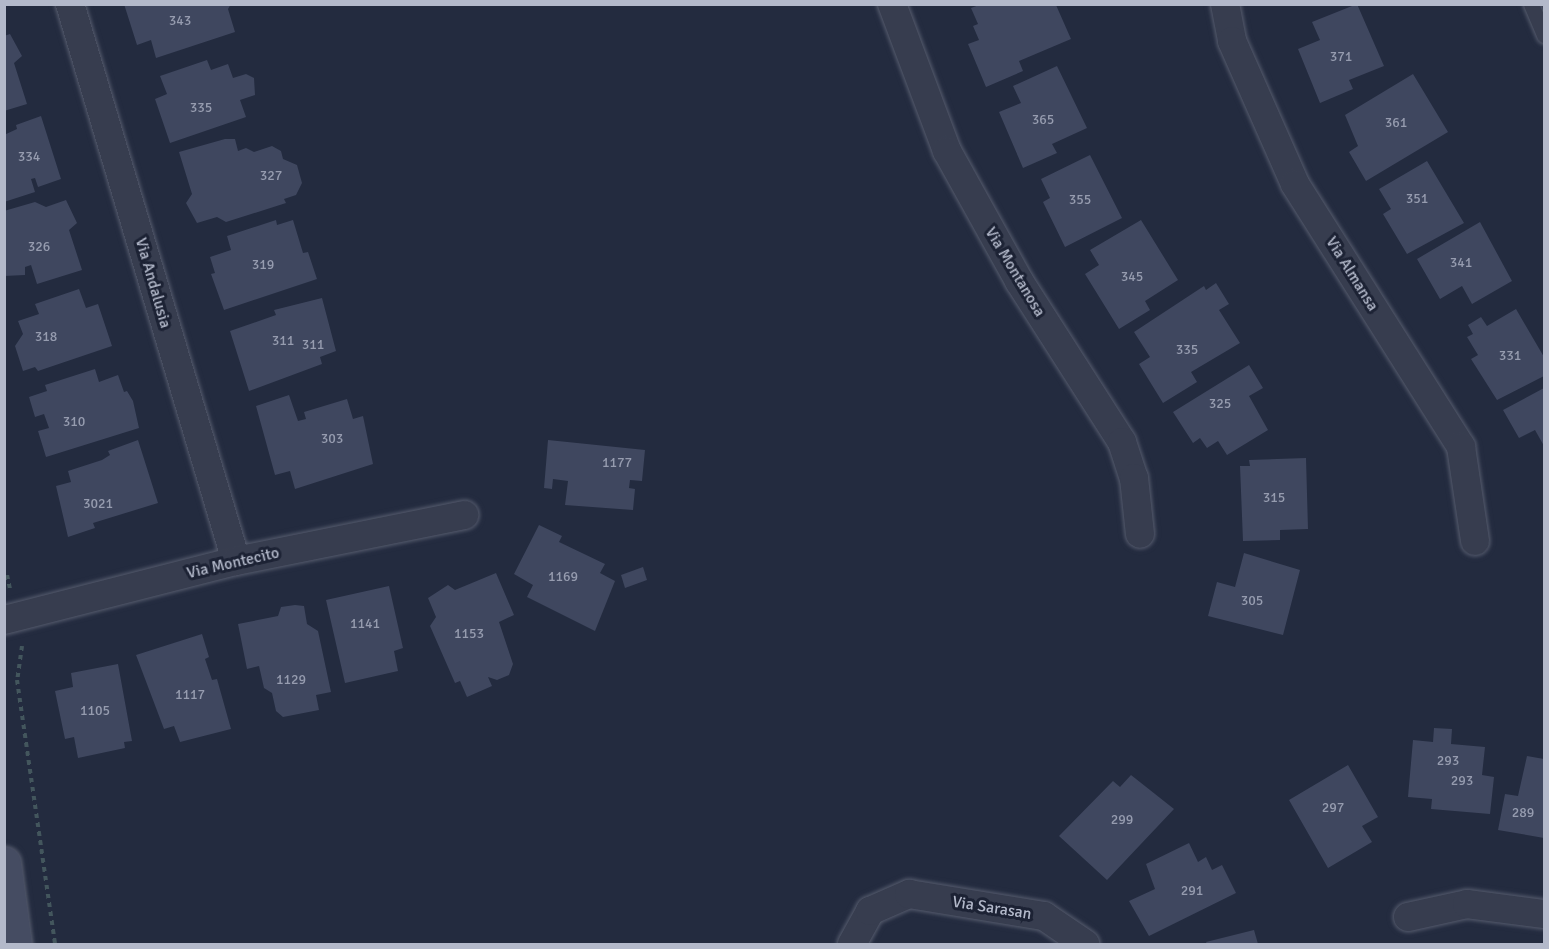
<!DOCTYPE html>
<style>
body{margin:0}
#map{position:relative;width:1549px;height:949px;overflow:hidden;background:#232b3f;font-family:Signika,sans-serif}
div>[style]{position:absolute}
[style*='--x']{left:calc(var(--x)*1px);top:calc(var(--y)*1px);width:calc(var(--w)*1px);rotate:calc(var(--a)*1deg)}
.building>*{inset:0;background:#3f475f}
.path>*{height:4px;margin-top:-2px;transform-origin:0;background:repeating-linear-gradient(90deg,#43565d 0 4.5px,transparent 0 9px)}
.roads{filter:drop-shadow(0 0 2px #555b6d) drop-shadow(0 0 2px #555b6d)}
.lane>*{height:15px;margin:-7.5px;padding:0 7.5px;transform-origin:7.5px;border-radius:7.5px;background:#373d4f}
.street>*{height:28px;margin:-14px;padding:0 14px;transform-origin:14px;border-radius:14px;background:#373d4f}
.secondary>*{height:33px;margin:-16.5px;padding:0 16.5px;transform-origin:16.5px;border-radius:16.5px;background:#454c62}
span{translate:-50% -50%;white-space:nowrap;text-align:center;line-height:1.15;-webkit-text-stroke:6px #1c2234;paint-order:stroke}
.number-label{font-size:14px;color:#969caf}
.number-label span{-webkit-text-stroke-width:0}
.street-label{font-size:16px;color:#b3b9ca}
.frame{position:absolute;inset:0;border:6px solid #b3b9ca;pointer-events:none}
</style>
<div id="map">
<div class="building">
<div style="clip-path:polygon(124px 4px,231px 4px,228px 9px,235px 32px,156px 58px,151px 40px,137px 45px)"></div>
<div style="clip-path:polygon(1357px 4px,1384px 66px,1349px 80px,1353px 89px,1320px 103px,1298px 49px,1320px 40px,1312px 22px)"></div>
<div style="clip-path:polygon(979px 5px,1056px 5px,1071px 39px,1019px 61px,1023px 71px,986px 87px,968px 44px,979px 40px,973px 26px,978px 24px,971px 8px)"></div>
<div style="clip-path:polygon(10px 34px,22px 56px,14px 63px,27px 104px,4px 111px,4px 36px)"></div>
<div style="clip-path:polygon(207px 60px,211px 70px,228px 64px,233px 78px,246px 74px,254px 78px,255px 95px,240px 100px,246px 117px,170px 143px,155px 99px,167px 94px,160px 76px)"></div>
<div style="clip-path:polygon(1057px 66px,1087px 128px,1052px 144px,1057px 153px,1023px 168px,999px 112px,1021px 103px,1013px 86px)"></div>
<div style="clip-path:polygon(1413px 74px,1448px 132px,1366px 181px,1349px 152px,1358px 146px,1345px 115px)"></div>
<div style="clip-path:polygon(41px 116px,61px 179px,38px 187px,35px 178px,31px 179px,35px 192px,4px 202px,4px 135px,17px 129px,16px 125px)"></div>
<div style="clip-path:polygon(225px 139px,235px 139px,238px 151px,246px 148px,254px 152px,272px 146px,281px 151px,283px 159px,297px 165px,302px 183px,296px 195px,284px 199px,286px 203px,226px 222px,217px 217px,197px 223px,186px 203px,192px 194px,179px 152px)"></div>
<div style="clip-path:polygon(1090px 155px,1122px 218px,1065px 247px,1043px 202px,1050px 198px,1041px 179px)"></div>
<div style="clip-path:polygon(1427px 161px,1464px 223px,1407px 254px,1383px 214px,1391px 209px,1379px 189px)"></div>
<div style="clip-path:polygon(66px 200px,77px 223px,69px 230px,82px 270px,37px 284px,31px 265px,25px 267px,25px 275px,4px 276px,4px 211px,35px 202px,46px 207px)"></div>
<div style="clip-path:polygon(276px 220px,277px 225px,293px 220px,303px 253px,308px 252px,317px 279px,224px 310px,211px 274px,215px 273px,210px 257px,231px 250px,227px 236px)"></div>
<div style="clip-path:polygon(1141px 220px,1178px 280px,1145px 301px,1150px 310px,1119px 329px,1085px 274px,1099px 265px,1090px 250px)"></div>
<div style="clip-path:polygon(1480px 222px,1512px 281px,1472px 304px,1462px 286px,1440px 299px,1417px 259px)"></div>
<div style="clip-path:polygon(1216px 283px,1229px 304px,1219px 310px,1240px 343px,1191px 372px,1197px 382px,1163px 403px,1139px 364px,1150px 357px,1134px 332px,1204px 286px,1206px 290px)"></div>
<div style="clip-path:polygon(79px 289px,86px 308px,98px 304px,112px 346px,38px 371px,35px 367px,23px 371px,15px 346px,23px 334px,18px 321px,39px 314px,35px 304px)"></div>
<div style="clip-path:polygon(322px 298px,336px 351px,320px 357px,322px 364px,249px 391px,230px 331px,276px 315px,274px 310px)"></div>
<div style="clip-path:polygon(1516px 309px,1544px 357px,1544px 376px,1497px 400px,1471px 359px,1478px 355px,1467px 337px,1473px 334px,1468px 325px,1481px 317px,1487px 326px)"></div>
<div style="clip-path:polygon(1249px 365px,1263px 388px,1249px 396px,1268px 430px,1227px 455px,1218px 441px,1207px 448px,1200px 438px,1193px 443px,1173px 412px)"></div>
<div style="clip-path:polygon(95px 369px,99px 382px,118px 375px,124px 392px,127px 391px,133px 401px,139px 428px,46px 457px,38px 431px,49px 428px,44px 414px,35px 417px,29px 397px,47px 391px,45px 385px)"></div>
<div style="clip-path:polygon(1544px 388px,1544px 446px,1535px 430px,1519px 438px,1503px 410px)"></div>
<div style="clip-path:polygon(289px 395px,298px 421px,306px 419px,304px 412px,347px 399px,353px 419px,363px 416px,373px 464px,295px 489px,290px 471px,275px 475px,256px 406px)"></div>
<div style="clip-path:polygon(138px 440px,158px 503px,93px 523px,95px 528px,68px 537px,56px 486px,71px 482px,68px 471px,102px 460px,110px 455px,108px 451px)"></div>
<div style="clip-path:polygon(548px 440px,645px 450px,642px 481px,630px 480px,629px 488px,635px 489px,633px 510px,565px 505px,568px 481px,553px 479px,552px 489px,544px 488px)"></div>
<div style="clip-path:polygon(1306px 458px,1308px 529px,1280px 530px,1280px 540px,1243px 541px,1240px 466px,1250px 466px,1249px 460px)"></div>
<div style="clip-path:polygon(539px 525px,562px 536px,559px 542px,605px 564px,600px 573px,615px 581px,595px 631px,527px 597px,533px 585px,514px 574px)"></div>
<div style="clip-path:polygon(1244px 553px,1300px 570px,1283px 635px,1208px 616px,1217px 582px,1235px 587px)"></div>
<div style="clip-path:polygon(643px 567px,647px 580px,625px 588px,621px 575px)"></div>
<div style="clip-path:polygon(496px 573px,514px 615px,499px 622px,513px 664px,509px 675px,497px 680px,488px 677px,492px 686px,467px 697px,460px 681px,455px 683px,430px 626px,436px 617px,428px 598px,448px 585px,455px 590px)"></div>
<div style="clip-path:polygon(389px 586px,403px 648px,394px 651px,398px 671px,345px 683px,326px 600px)"></div>
<div style="clip-path:polygon(295px 605px,304px 606px,307px 624px,318px 631px,331px 692px,316px 695px,319px 710px,283px 717px,276px 711px,272px 693px,264px 688px,259px 666px,247px 669px,238px 624px,278px 616px,281px 607px)"></div>
<div style="clip-path:polygon(202px 634px,209px 657px,205px 659px,212px 680px,217px 679px,231px 729px,180px 742px,174px 726px,164px 729px,136px 655px)"></div>
<div style="clip-path:polygon(118px 664px,132px 741px,124px 742px,125px 748px,78px 758px,74px 737px,65px 739px,55px 691px,73px 687px,71px 673px)"></div>
<div style="clip-path:polygon(1434px 728px,1452px 729px,1451px 744px,1485px 747px,1482px 775px,1494px 777px,1490px 814px,1431px 809px,1432px 799px,1408px 797px,1413px 740px,1433px 742px)"></div>
<div style="clip-path:polygon(1527px 756px,1544px 759px,1544px 838px,1498px 830px,1505px 794px,1518px 796px)"></div>
<div style="clip-path:polygon(1348px 765px,1378px 817px,1362px 826px,1372px 842px,1328px 868px,1289px 800px)"></div>
<div style="clip-path:polygon(1131px 775px,1174px 809px,1107px 880px,1059px 836px,1113px 781px,1120px 787px)"></div>
<div style="clip-path:polygon(1189px 843px,1198px 862px,1206px 857px,1212px 870px,1222px 865px,1236px 893px,1149px 936px,1129px 901px,1155px 889px,1146px 864px)"></div>
<div style="clip-path:polygon(1254px 930px,1258px 944px,1207px 944px,1206px 942px)"></div>
</div>
<div class="path">
<div style="--x:7;--y:575;--w:14;--a:78"></div>
<div style="--x:22;--y:646;--w:34;--a:98"></div>
<div style="--x:17;--y:680;--w:267;--a:81.8"></div>
</div>
<div class="roads">
<div class="lane">
<div style="--x:1531;--y:4;--w:34;--a:67"></div>
</div>
<div class="street">
<div style="--x:70;--y:4;--w:581;--a:73.4"></div>
<div style="--x:892;--y:4;--w:157;--a:69.5"></div>
<div style="--x:947;--y:151;--w:149;--a:61"></div>
<div style="--x:1019;--y:281;--w:191;--a:57.4"></div>
<div style="--x:1122;--y:442;--w:38;--a:72"></div>
<div style="--x:1134;--y:478;--w:56;--a:83.9"></div>
<div style="--x:1225;--y:4;--w:38;--a:79"></div>
<div style="--x:1232;--y:41;--w:156;--a:66.2"></div>
<div style="--x:1295;--y:184;--w:311;--a:57.7"></div>
<div style="--x:1461;--y:447;--w:95;--a:81.5"></div>
<div style="--x:4;--y:620;--w:239;--a:-14.3"></div>
<div style="--x:236;--y:561;--w:233;--a:-11.4"></div>
<div style="--x:1408;--y:917;--w:60;--a:-12.4"></div>
<div style="--x:1467;--y:904;--w:78;--a:7.4"></div>
<div style="--x:852;--y:944;--w:38;--a:-61"></div>
<div style="--x:870;--y:911;--w:43;--a:-23.6"></div>
<div style="--x:909;--y:894;--w:137;--a:9.3"></div>
<div style="--x:1044;--y:916;--w:50;--a:34.3"></div>
</div>
<div class="secondary">
<div style="--x:4;--y:863;--w:82;--a:82.3"></div>
</div>
</div>
<div class="number-label">
<span style="left:180px;top:21px">343</span>
<span style="left:1341px;top:57px">371</span>
<span style="left:201px;top:108px">335</span>
<span style="left:1043px;top:120px">365</span>
<span style="left:1396px;top:123px">361</span>
<span style="left:29px;top:157px">334</span>
<span style="left:271px;top:176px">327</span>
<span style="left:1417px;top:199px">351</span>
<span style="left:1080px;top:200px">355</span>
<span style="left:39px;top:247px">326</span>
<span style="left:1461px;top:263px">341</span>
<span style="left:263px;top:265px">319</span>
<span style="left:1132px;top:277px">345</span>
<span style="left:46px;top:337px">318</span>
<span style="left:283px;top:341px">311</span>
<span style="left:313px;top:345px">311</span>
<span style="left:1187px;top:350px">335</span>
<span style="left:1510px;top:356px">331</span>
<span style="left:1220px;top:404px">325</span>
<span style="left:74px;top:422px">310</span>
<span style="left:332px;top:439px">303</span>
<span style="left:617px;top:463px">1177</span>
<span style="left:1274px;top:498px">315</span>
<span style="left:98px;top:504px">3021</span>
<span style="left:563px;top:577px">1169</span>
<span style="left:1252px;top:601px">305</span>
<span style="left:365px;top:624px">1141</span>
<span style="left:469px;top:634px">1153</span>
<span style="left:291px;top:680px">1129</span>
<span style="left:190px;top:695px">1117</span>
<span style="left:95px;top:711px">1105</span>
<span style="left:1448px;top:761px">293</span>
<span style="left:1462px;top:781px">293</span>
<span style="left:1333px;top:808px">297</span>
<span style="left:1523px;top:813px">289</span>
<span style="left:1122px;top:820px">299</span>
<span style="left:1192px;top:891px">291</span>
</div>
<div class="street-label">
<span style="left:1015px;top:272px;rotate:59deg">Via Montanosa</span>
<span style="left:1352px;top:274px;rotate:58deg">Via Almansa</span>
<span style="left:153px;top:283px;rotate:74deg">Via Andalusia</span>
<span style="left:233px;top:563px;rotate:-13deg">Via Montecito</span>
<span style="left:992px;top:908px;rotate:9deg">Via Sarasan</span>
</div>
<div class="frame"></div>
</div>
